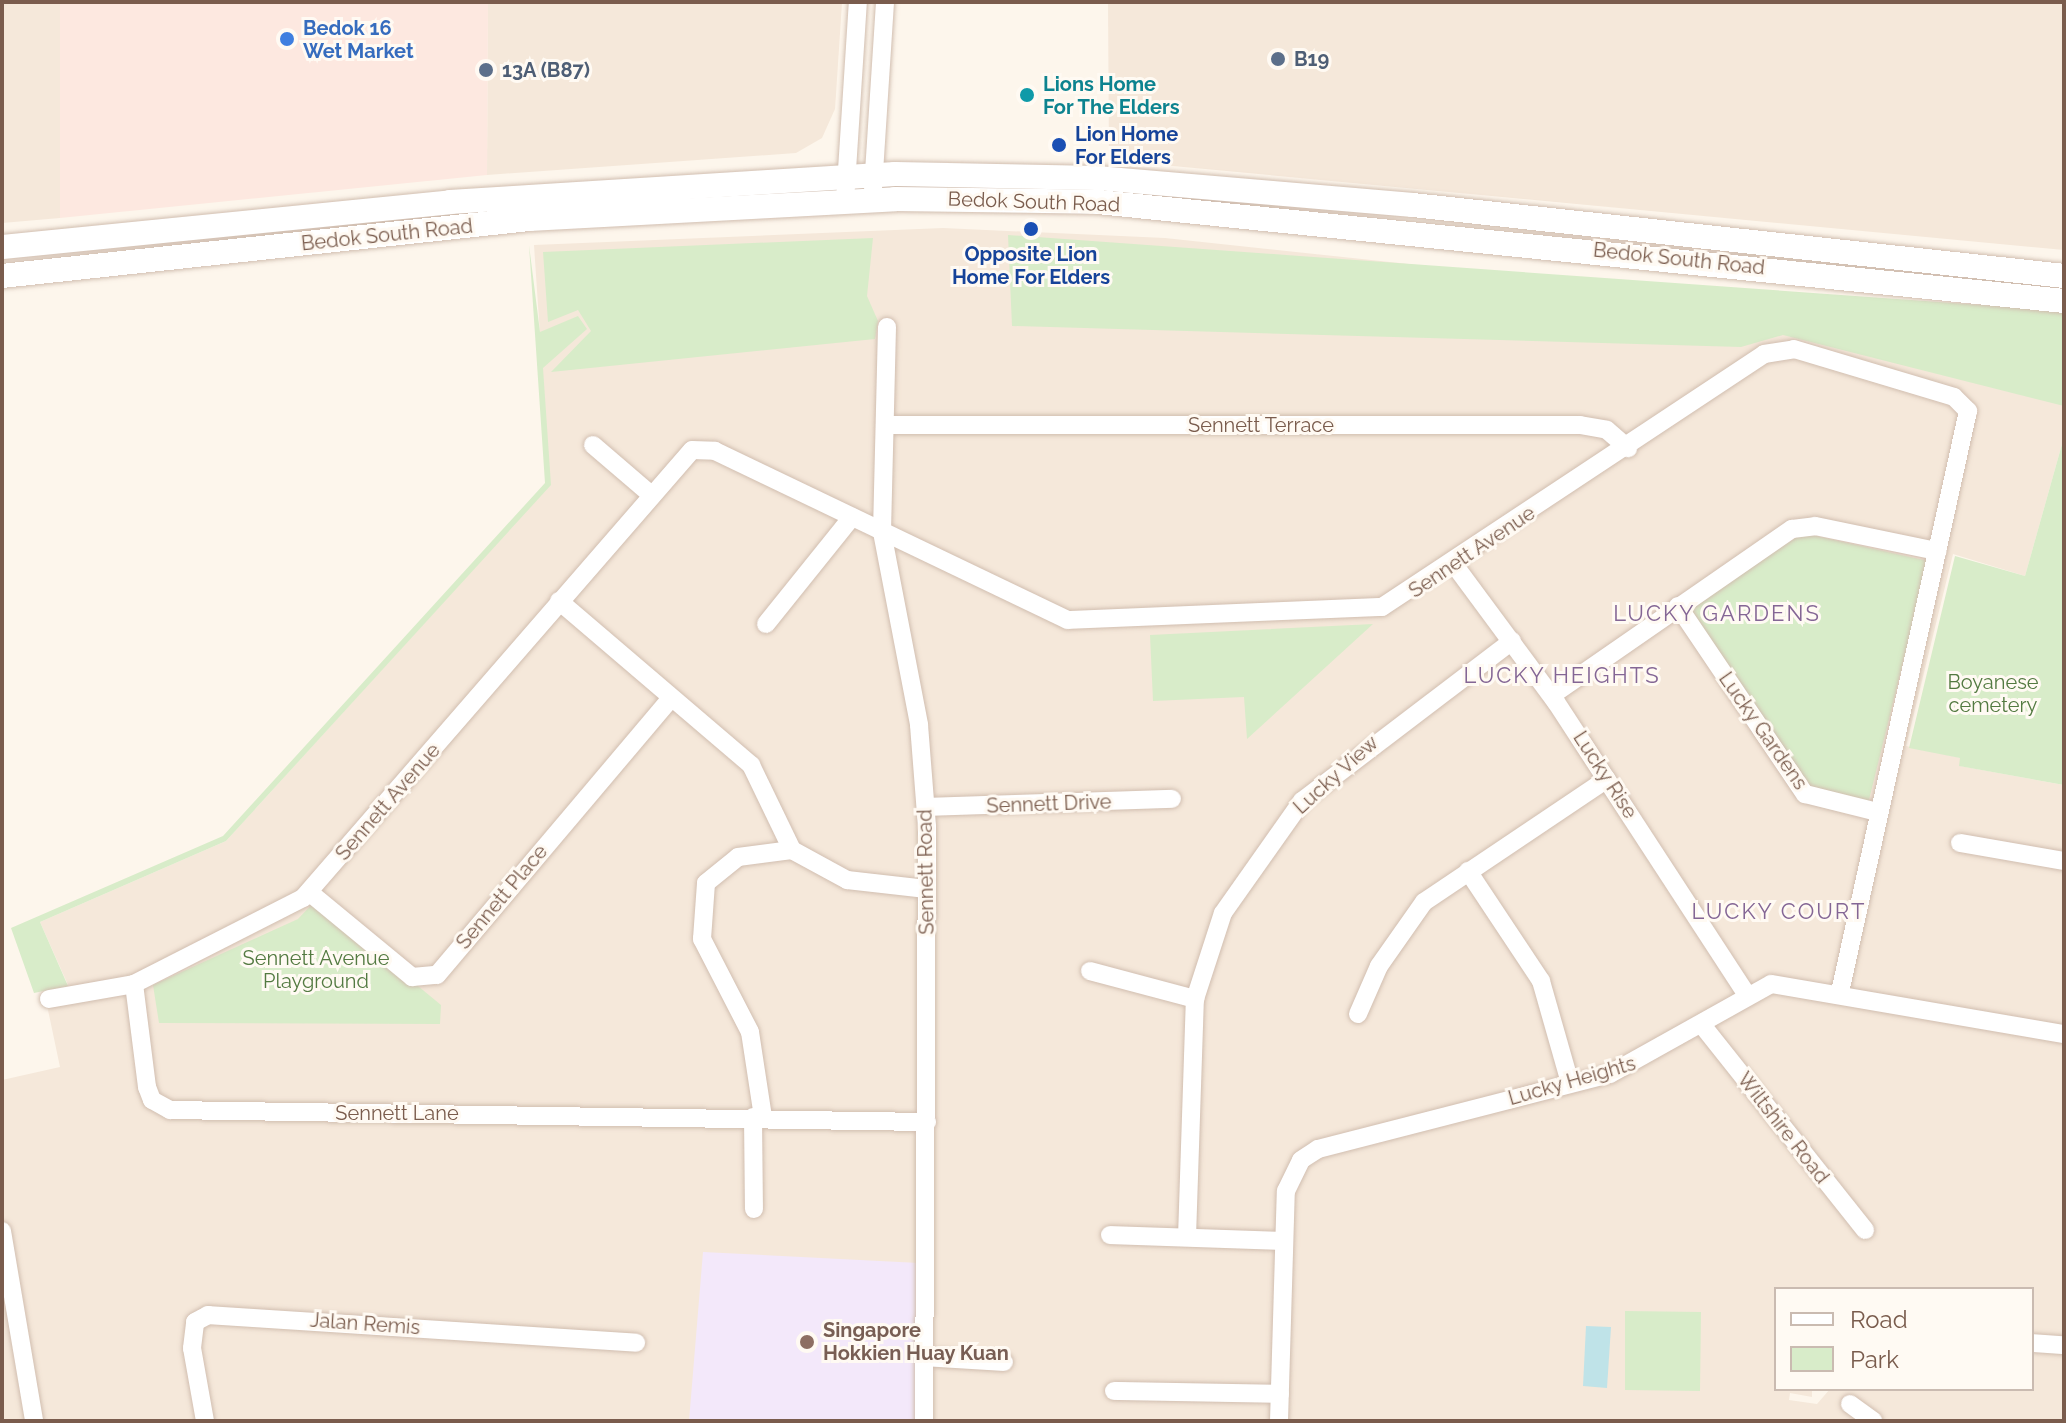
<!DOCTYPE html>
<style>
body{margin:0}
#map{position:relative;width:2066px;height:1423px;overflow:hidden;background:#fdf6ec;font-family:Raleway,sans-serif}
div>[style]{position:absolute}
[style*='--x']{left:calc(var(--x)*1px);top:calc(var(--y)*1px);width:calc(var(--w)*1px);rotate:calc(var(--a)*1deg)}
.residential>*{inset:0;background:#f5e8da}
.commercial>*{inset:0;background:#fde8e0}
.education>*{inset:0;background:#f3e8fa}
.green>*{inset:0;background:#d8ecc9}
.water>*{inset:0;background:#bfe3e8}
.roads{filter:drop-shadow(0 0 2px #d1beb0) drop-shadow(0 0 2px #d1beb0)}
.minor>*{height:18px;margin:-9px;padding:0 9px;transform-origin:9px;border-radius:9px;background:#fff}
.secondary>*{height:24px;margin:-12px;padding:0 12px;transform-origin:12px;border-radius:12px;background:#fff}
.dots>*{width:22px;height:22px;translate:-50% -50%;box-sizing:border-box;border:4px solid #fffaf3;border-radius:50%}
span{translate:-50% -50%;white-space:nowrap;text-align:center;line-height:1.15;-webkit-text-stroke:6px #fffaf3;paint-order:stroke}
.shop-label{font-size:20px;color:#366cbe;font-weight:700}
.left{translate:0 -50%;text-align:left}
.service-label{font-size:20px;color:#4e5e75;font-weight:700}
.culture-label{font-size:20px;color:#0d838f;font-weight:700}
.transit-label{font-size:20px;color:#164399;font-weight:700}
.street-label{font-size:20px;color:#7a5c4d}
.park-label{font-size:20px;color:#537a41}
.education-label{font-size:20px;color:#785e54;font-weight:700}
.neighbourhood-label{font-size:22px;color:#846695;letter-spacing:2px}
.frame{position:absolute;inset:0;border:4px solid #7a5c4d;pointer-events:none}
.legend{position:absolute;left:1774px;top:1287px;width:260px;height:104px;box-sizing:border-box;background:#fffaf3;border:2px solid #cabbb1;margin:0;padding:10px 14px;list-style:none;font-size:24px;color:#7a5c4d}
.legend li{display:flex;align-items:center;gap:16px;height:40px}
.legend b{width:40px;border:2px solid #cabbb1}
</style>
<div id="map">
<div class="residential">
<div style="clip-path:polygon(2px 2px,60px 2px,60px 218px,2px 223px)"></div>
<div style="clip-path:polygon(488px 2px,842px 2px,835px 109px,822px 138px,796px 153px,487px 175px)"></div>
<div style="clip-path:polygon(1108px 2px,2064px 2px,2064px 250px,1109px 160px)"></div>
<div style="clip-path:polygon(evenodd,943px 228px,1165px 238px,2064px 334px,2064px 437px,2025px 576px,1953px 554px,1906px 746px,1961px 758px,1960px 766px,2064px 785px,2064px 1421px,2px 1421px,2px 1080px,60px 1067px,44px 991px,68px 985px,40px 922px,226px 841px,550px 485px,534px 245px,943px 228px,1776px 1289px,2032px 1289px,2032px 1389px,1830px 1389px,1817px 1404px,1789px 1400px,1790px 1393px,1812px 1397px,1812px 1389px,1776px 1389px,1776px 1289px)"></div>
</div>
<div class="commercial">
<div style="clip-path:polygon(60px 2px,488px 2px,487px 175px,60px 218px)"></div>
</div>
<div class="education">
<div style="clip-path:polygon(703px 1252px,919px 1263px,918px 1421px,689px 1421px)"></div>
</div>
<div class="green">
<div style="clip-path:polygon(1008px 235px,2064px 311px,2064px 406px,1783px 335px,1741px 347px,1012px 326px)"></div>
<div style="clip-path:polygon(873px 238px,867px 296px,878px 321px,875px 339px,551px 372px,591px 331px,578px 310px,548px 322px,543px 252px)"></div>
<div style="clip-path:polygon(529px 245px,540px 332px,578px 316px,587px 329px,543px 368px,551px 485px,226px 841px,40px 922px,68px 986px,34px 993px,11px 928px,223px 836px,545px 483px)"></div>
<div style="clip-path:polygon(2064px 437px,2064px 785px,1959px 766px,1960px 758px,1909px 748px,1955px 556px,2025px 576px)"></div>
<div style="clip-path:polygon(1803px 533px,1928px 561px,1868px 804px,1815px 793px,1687px 608px)"></div>
<div style="clip-path:polygon(1373px 624px,1247px 739px,1244px 697px,1153px 701px,1150px 635px)"></div>
<div style="clip-path:polygon(315px 901px,441px 1005px,440px 1024px,159px 1023px,153px 985px,298px 919px)"></div>
<div style="clip-path:polygon(1625px 1311px,1701px 1312px,1700px 1391px,1625px 1390px)"></div>
</div>
<div class="water">
<div style="clip-path:polygon(1586px 1326px,1611px 1327px,1607px 1388px,1583px 1386px)"></div>
</div>
<div class="roads">
<div class="minor">
<div style="--x:873;--y:188;--w:186;--a:-86.3"></div>
<div style="--x:845;--y:201;--w:199;--a:-86.3"></div>
<div style="--x:887;--y:327;--w:205;--a:91.4"></div>
<div style="--x:882;--y:532;--w:197;--a:79.1"></div>
<div style="--x:919;--y:725;--w:101;--a:85.5"></div>
<div style="--x:927;--y:826;--w:595;--a:90.29"></div>
<div style="--x:885;--y:425;--w:695;--a:0"></div>
<div style="--x:1580;--y:425;--w:27;--a:10"></div>
<div style="--x:1607;--y:430;--w:28;--a:41"></div>
<div style="--x:593;--y:445;--w:74;--a:40.6"></div>
<div style="--x:1453;--y:563;--w:173;--a:53.5"></div>
<div style="--x:1556;--y:702;--w:350;--a:56.9"></div>
<div style="--x:559;--y:601;--w:253;--a:40.5"></div>
<div style="--x:751;--y:765;--w:94;--a:64.2"></div>
<div style="--x:1678;--y:606;--w:227;--a:56"></div>
<div style="--x:1805;--y:794;--w:75;--a:13.9"></div>
<div style="--x:766;--y:624;--w:137;--a:-51.2"></div>
<div style="--x:1552;--y:695;--w:292;--a:-34.7"></div>
<div style="--x:1792;--y:529;--w:23;--a:-7"></div>
<div style="--x:1815;--y:526;--w:125;--a:11.6"></div>
<div style="--x:926;--y:807;--w:246;--a:-1.9"></div>
<div style="--x:1960;--y:843;--w:106;--a:9.8"></div>
<div style="--x:1468;--y:871;--w:132;--a:56.4"></div>
<div style="--x:1541;--y:981;--w:106;--a:74.1"></div>
<div style="--x:309;--y:892;--w:134;--a:39.5"></div>
<div style="--x:412;--y:977;--w:25;--a:-5"></div>
<div style="--x:437;--y:975;--w:363;--a:-49.8"></div>
<div style="--x:1090;--y:971;--w:109;--a:14.9"></div>
<div style="--x:134;--y:984;--w:104;--a:82.8"></div>
<div style="--x:147;--y:1087;--w:14;--a:69"></div>
<div style="--x:152;--y:1100;--w:21;--a:29"></div>
<div style="--x:170;--y:1110;--w:757;--a:0.91"></div>
<div style="--x:49;--y:999;--w:86;--a:-10"></div>
<div style="--x:134;--y:984;--w:190;--a:-27"></div>
<div style="--x:303;--y:898;--w:593;--a:-49.03"></div>
<div style="--x:692;--y:450;--w:23;--a:2"></div>
<div style="--x:715;--y:451;--w:391;--a:25.6"></div>
<div style="--x:1068;--y:620;--w:314;--a:-2.4"></div>
<div style="--x:1382;--y:607;--w:458;--a:-33.5"></div>
<div style="--x:1764;--y:354;--w:30;--a:-9"></div>
<div style="--x:1794;--y:349;--w:167;--a:16.7"></div>
<div style="--x:1954;--y:397;--w:20;--a:45"></div>
<div style="--x:1968;--y:411;--w:595;--a:102.42"></div>
<div style="--x:1358;--y:1014;--w:52;--a:-66.4"></div>
<div style="--x:1379;--y:966;--w:78;--a:-54.9"></div>
<div style="--x:1424;--y:902;--w:220;--a:-33.9"></div>
<div style="--x:1702;--y:1025;--w:262;--a:51.5"></div>
<div style="--x:753;--y:1117;--w:92;--a:89.4"></div>
<div style="--x:763;--y:1117;--w:86;--a:-98.7"></div>
<div style="--x:750;--y:1032;--w:105;--a:-117.3"></div>
<div style="--x:702;--y:939;--w:56;--a:-85.9"></div>
<div style="--x:706;--y:883;--w:41;--a:-39.1"></div>
<div style="--x:738;--y:857;--w:54;--a:-7.4"></div>
<div style="--x:792;--y:850;--w:63;--a:28.6"></div>
<div style="--x:847;--y:880;--w:80;--a:6.5"></div>
<div style="--x:2;--y:1231;--w:193;--a:80.4"></div>
<div style="--x:1110;--y:1235;--w:172;--a:2"></div>
<div style="--x:1187;--y:1237;--w:238;--a:-88.1"></div>
<div style="--x:1195;--y:999;--w:90;--a:-72"></div>
<div style="--x:1223;--y:913;--w:137;--a:-54.8"></div>
<div style="--x:1302;--y:801;--w:264;--a:-37.3"></div>
<div style="--x:2032;--y:1343;--w:32;--a:4"></div>
<div style="--x:924;--y:1357;--w:80;--a:3.6"></div>
<div style="--x:1114;--y:1391;--w:166;--a:1"></div>
<div style="--x:1850;--y:1404;--w:29;--a:36"></div>
<div style="--x:205;--y:1421;--w:74;--a:-100.1"></div>
<div style="--x:192;--y:1348;--w:26;--a:-83"></div>
<div style="--x:195;--y:1322;--w:15;--a:-28"></div>
<div style="--x:208;--y:1315;--w:429;--a:3.7"></div>
<div style="--x:1279;--y:1421;--w:230;--a:-88.3"></div>
<div style="--x:1286;--y:1191;--w:34;--a:-64"></div>
<div style="--x:1301;--y:1160;--w:20;--a:-33"></div>
<div style="--x:1318;--y:1149;--w:301;--a:-14.4"></div>
<div style="--x:1610;--y:1074;--w:184;--a:-29.2"></div>
<div style="--x:1771;--y:984;--w:297;--a:9.7"></div>
</div>
<div class="secondary">
<div style="--x:2;--y:247;--w:450;--a:-5.7"></div>
<div style="--x:450;--y:202;--w:446;--a:-3.6"></div>
<div style="--x:895;--y:174;--w:202;--a:1.1"></div>
<div style="--x:1097;--y:178;--w:317;--a:4.9"></div>
<div style="--x:1413;--y:205;--w:655;--a:6.22"></div>
<div style="--x:2;--y:276;--w:530;--a:-6.17"></div>
<div style="--x:529;--y:219;--w:367;--a:-3.1"></div>
<div style="--x:895;--y:199;--w:203;--a:0.8"></div>
<div style="--x:1098;--y:202;--w:971;--a:5.85"></div>
</div>
</div>
<div class="dots">
<div style="left:287px;top:39px;background:#3f7fe0"></div>
<div style="left:1278px;top:59px;background:#5c6f8a"></div>
<div style="left:486px;top:70px;background:#5c6f8a"></div>
<div style="left:1027px;top:95px;background:#0f9aa8"></div>
<div style="left:1059px;top:145px;background:#1a4fb4"></div>
<div style="left:1031px;top:229px;background:#1a4fb4"></div>
<div style="left:807px;top:1342px;background:#8d6e63"></div>
</div>
<div class="shop-label">
<span class="left" style="left:303px;top:40px">Bedok 16<br>Wet Market</span>
</div>
<div class="service-label">
<span class="left" style="left:1294px;top:59px">B19</span>
<span class="left" style="left:502px;top:70px">13A (B87)</span>
</div>
<div class="culture-label">
<span class="left" style="left:1043px;top:96px">Lions Home<br>For The Elders</span>
</div>
<div class="transit-label">
<span class="left" style="left:1075px;top:146px">Lion Home<br>For Elders</span>
<span style="left:1031px;top:266px">Opposite Lion<br>Home For Elders</span>
</div>
<div class="street-label">
<span style="left:1034px;top:202px;rotate:2deg">Bedok South Road</span>
<span style="left:387px;top:235px;rotate:-6deg">Bedok South Road</span>
<span style="left:1679px;top:259px;rotate:6deg">Bedok South Road</span>
<span style="left:1261px;top:425px">Sennett Terrace</span>
<span style="left:1472px;top:552px;rotate:-34deg">Sennett Avenue</span>
<span style="left:1763px;top:731px;rotate:55deg">Lucky Gardens</span>
<span style="left:1336px;top:775px;rotate:-42deg">Lucky View</span>
<span style="left:1605px;top:775px;rotate:57deg">Lucky Rise</span>
<span style="left:388px;top:802px;rotate:-49deg">Sennett Avenue</span>
<span style="left:1049px;top:804px;rotate:-2deg">Sennett Drive</span>
<span style="left:926px;top:872px;rotate:-91deg">Sennett Road</span>
<span style="left:502px;top:897px;rotate:-50deg">Sennett Place</span>
<span style="left:1572px;top:1081px;rotate:-16deg">Lucky Heights</span>
<span style="left:397px;top:1113px">Sennett Lane</span>
<span style="left:1783px;top:1128px;rotate:52deg">Wiltshire Road</span>
<span style="left:365px;top:1324px;rotate:4deg">Jalan Remis</span>
</div>
<div class="park-label">
<span style="left:1993px;top:694px">Boyanese<br>cemetery</span>
<span style="left:316px;top:970px">Sennett Avenue<br>Playground</span>
</div>
<div class="education-label">
<span class="left" style="left:823px;top:1342px">Singapore<br>Hokkien Huay Kuan</span>
</div>
<div class="neighbourhood-label">
<span style="left:1717px;top:614px">LUCKY GARDENS</span>
<span style="left:1562px;top:676px">LUCKY HEIGHTS</span>
<span style="left:1779px;top:912px">LUCKY COURT</span>
</div>
<div class="frame"></div>
<ul class="legend">
<li><b style="height:10px;background:#fff"></b>Road</li>
<li><b style="height:22px;background:#d8ecc9"></b>Park</li>
</ul>
</div>
